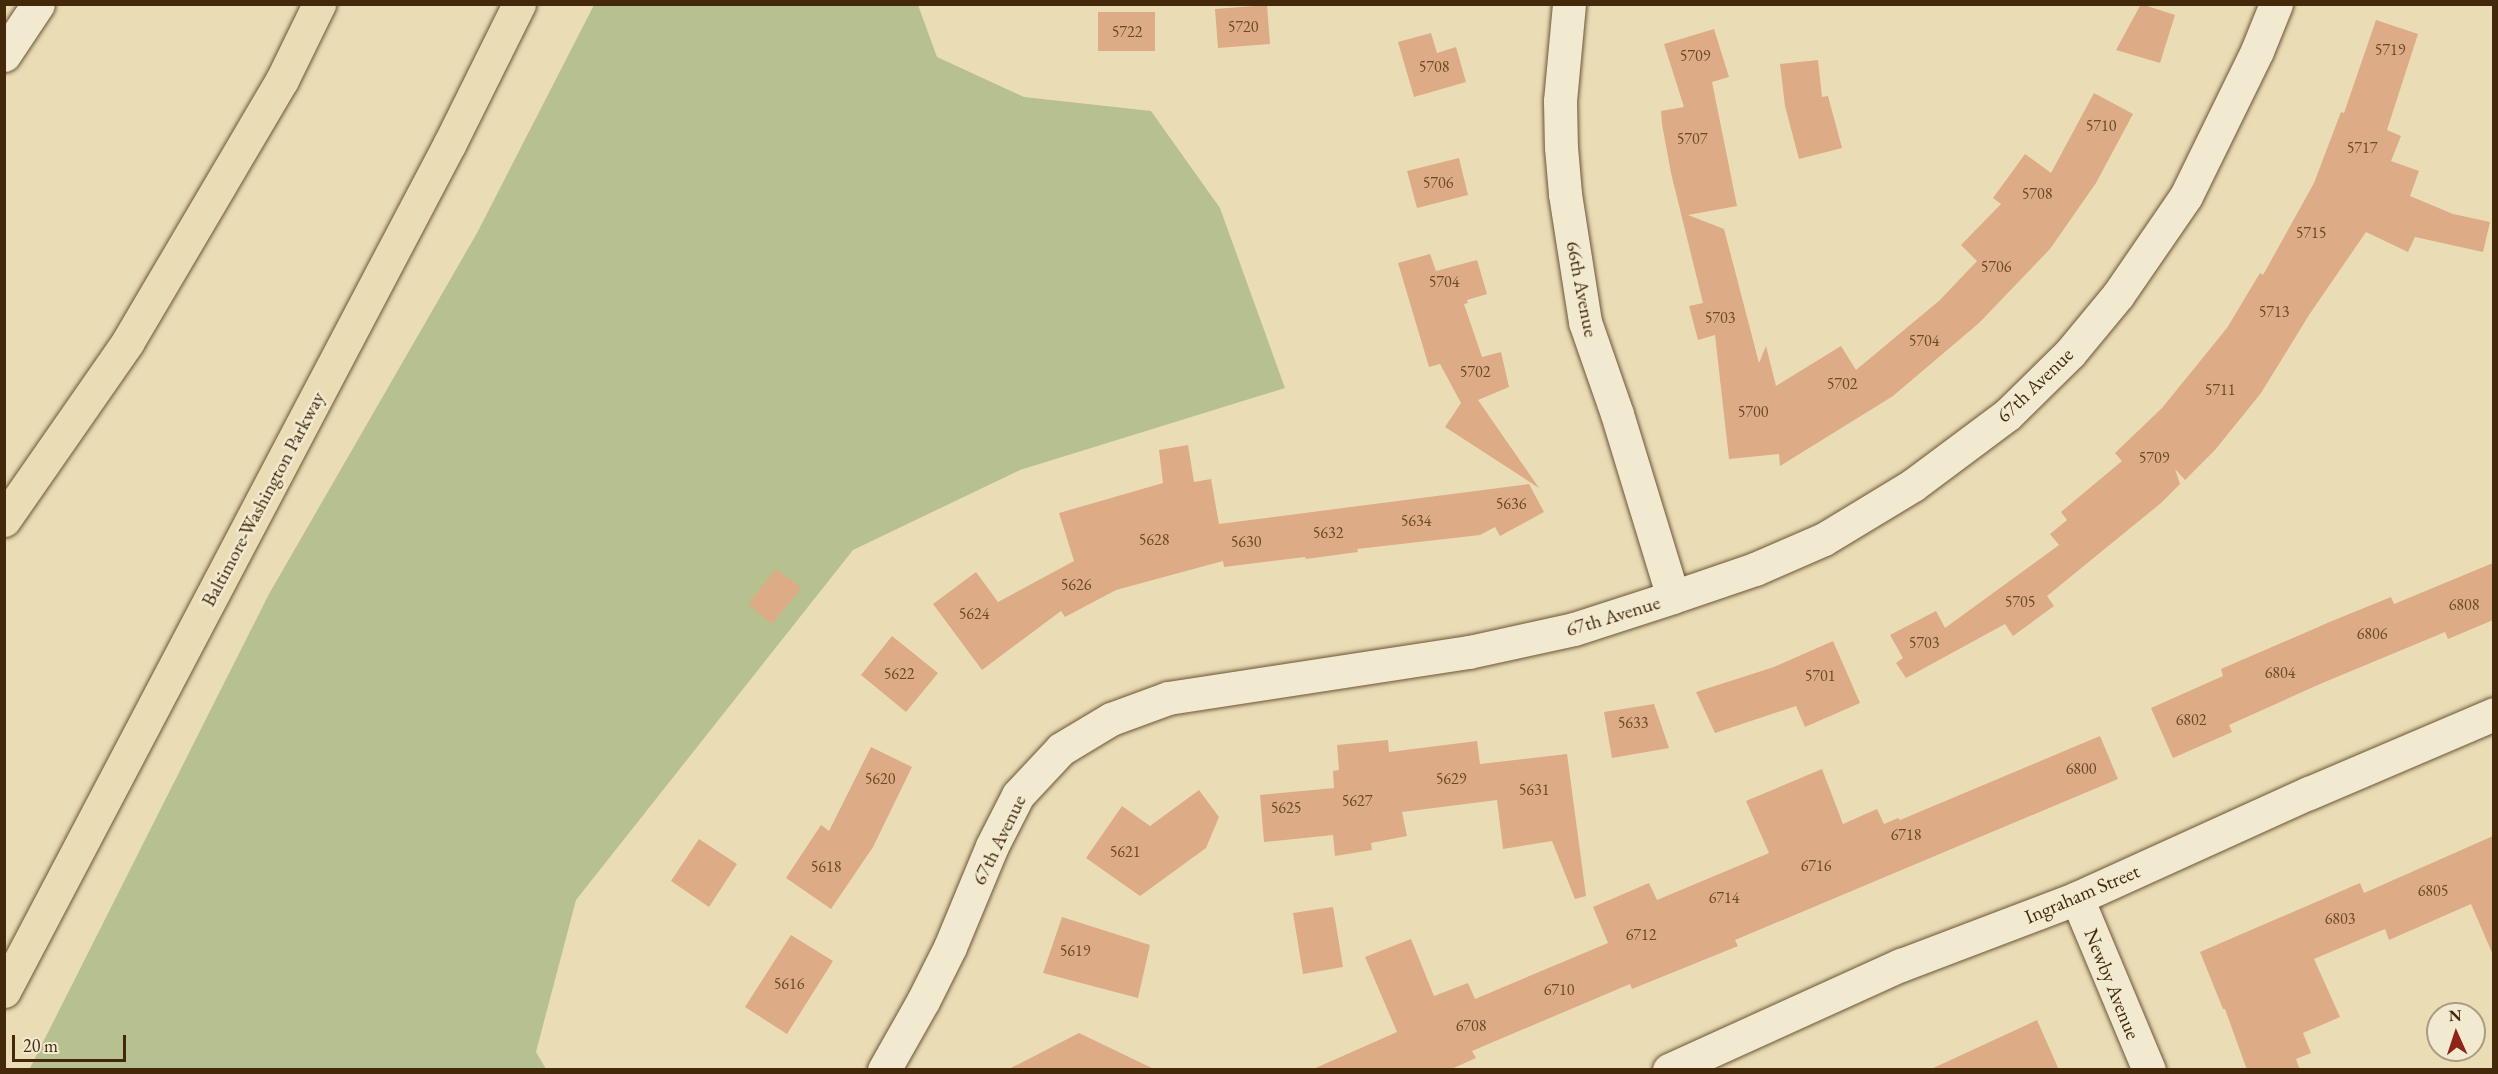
<!DOCTYPE html>
<style>
body{margin:0}
#map{position:relative;width:2498px;height:1074px;overflow:hidden;background:#eaddb6;font-family:"EB Garamond",serif}
div>[style]{position:absolute}
[style*='--x']{left:calc(var(--x)*1px);top:calc(var(--y)*1px);width:calc(var(--w)*1px);rotate:calc(var(--a)*1deg)}
.green>*{inset:0;background:#b6c18f}
.building>*{inset:0;background:#ddab85}
.roads{filter:drop-shadow(0 0 2px #6d5535) drop-shadow(0 0 2px #6d5535)}
.street>*{height:33px;margin:-16.5px;padding:0 16.5px;transform-origin:16.5px;border-radius:16.5px;background:#f1e9d0}
.highway>*{height:33px;margin:-16.5px;padding:0 16.5px;transform-origin:16.5px;border-radius:16.5px;background:#eaddb6}
span{translate:-50% -50%;white-space:nowrap;text-align:center;line-height:1.15;-webkit-text-stroke:5px #f1e9d0;paint-order:stroke}
.number-label{font-size:16px;color:#6a4929}
.number-label span{-webkit-text-stroke-width:0}
.street-label{font-size:20px;color:#43280a}
.frame{position:absolute;inset:0;border:6px solid #43280a;pointer-events:none}
.north{position:absolute;left:2426px;top:1002px;width:60px;height:60px;box-sizing:border-box;background:#f1e9d0;border:2px solid #ab9c81;border-radius:50%;rotate:357deg;font-size:16px;font-weight:700;line-height:24px;text-align:center;color:#43280a}
.north::after{content:'';display:block;margin:auto;width:21px;height:27px;background:#8f2418;clip-path:polygon(50% 0,100% 100%,50% 72%,0 100%)}
.scale{position:absolute;left:12px;top:1035px;width:114px;height:27px;box-sizing:border-box;border:3px solid #43280a;border-top:0;padding-left:8px;font-size:18px;line-height:21px;white-space:nowrap;color:#43280a;-webkit-text-stroke:4px #f1e9d0;paint-order:stroke}
</style>
<div id="map">
<div class="green">
<div style="clip-path:polygon(594px 5px,918px 5px,937px 57px,1024px 97px,1151px 111px,1220px 208px,1285px 388px,1020px 470px,853px 550px,576px 900px,536px 1052px,546px 1069px,29px 1070px,269px 594px,477px 233px)"></div>
</div>
<div class="building">
<div style="clip-path:polygon(2141px 4px,2175px 15px,2160px 63px,2116px 50px)"></div>
<div style="clip-path:polygon(1267px 5px,1270px 44px,1218px 48px,1215px 9px)"></div>
<div style="clip-path:polygon(1098px 12px,1155px 12px,1155px 51px,1098px 51px)"></div>
<div style="clip-path:polygon(2376px 20px,2418px 34px,2387px 130px,2401px 136px,2391px 161px,2419px 171px,2410px 196px,2453px 214px,2490px 222px,2483px 252px,2415px 237px,2408px 252px,2366px 232px,2309px 315px,2261px 393px,2215px 450px,2185px 480px,2175px 469px,2180px 484px,2161px 503px,2047px 596px,2054px 606px,2013px 636px,2005px 624px,1906px 678px,1896px 663px,1903px 658px,1890px 635px,1936px 611px,1945px 628px,2059px 545px,2050px 534px,2067px 520px,2061px 512px,2122px 461px,2115px 453px,2162px 408px,2227px 328px,2260px 273px,2263px 275px,2314px 183px,2341px 112px,2344px 113px)"></div>
<div style="clip-path:polygon(1714px 29px,1729px 77px,1712px 82px,1737px 206px,1688px 215px,1724px 229px,1759px 363px,1766px 346px,1776px 386px,1841px 346px,1856px 370px,1940px 300px,1977px 261px,1961px 245px,2001px 204px,1993px 198px,2025px 154px,2051px 173px,2094px 93px,2133px 114px,2096px 183px,2050px 249px,1979px 323px,1893px 396px,1780px 466px,1779px 454px,1729px 459px,1715px 335px,1698px 340px,1689px 306px,1703px 303px,1671px 173px,1662px 124px,1661px 111px,1684px 107px,1664px 44px)"></div>
<div style="clip-path:polygon(1431px 33px,1437px 53px,1456px 47px,1466px 82px,1414px 97px,1398px 42px)"></div>
<div style="clip-path:polygon(1818px 60px,1822px 97px,1828px 96px,1842px 148px,1799px 159px,1785px 106px,1780px 64px)"></div>
<div style="clip-path:polygon(1459px 158px,1468px 195px,1417px 208px,1407px 171px)"></div>
<div style="clip-path:polygon(1430px 254px,1436px 271px,1477px 260px,1487px 294px,1467px 300px,1468px 303px,1464px 304px,1482px 357px,1501px 352px,1509px 387px,1478px 400px,1539px 488px,1445px 427px,1461px 403px,1440px 364px,1429px 367px,1398px 263px)"></div>
<div style="clip-path:polygon(1188px 445px,1194px 482px,1211px 479px,1219px 524px,1529px 484px,1544px 512px,1500px 536px,1495px 527px,1480px 535px,1357px 549px,1358px 552px,1306px 559px,1305px 557px,1224px 567px,1223px 561px,1116px 590px,1065px 617px,1061px 611px,982px 670px,933px 604px,976px 572px,998px 602px,1074px 561px,1059px 513px,1163px 483px,1159px 450px)"></div>
<div style="clip-path:polygon(2493px 563px,2493px 620px,2448px 639px,2445px 632px,2320px 684px,2229px 725px,2232px 732px,2173px 758px,2151px 708px,2223px 676px,2221px 669px,2332px 621px,2391px 597px,2394px 604px)"></div>
<div style="clip-path:polygon(776px 569px,801px 588px,772px 624px,748px 604px)"></div>
<div style="clip-path:polygon(892px 636px,938px 673px,906px 712px,861px 675px)"></div>
<div style="clip-path:polygon(1833px 641px,1860px 703px,1805px 727px,1796px 706px,1715px 733px,1696px 692px,1774px 667px)"></div>
<div style="clip-path:polygon(1654px 704px,1669px 748px,1612px 758px,1604px 712px)"></div>
<div style="clip-path:polygon(2100px 736px,2118px 779px,1735px 940px,1738px 946px,1632px 989px,1630px 984px,1472px 1051px,1476px 1058px,1449px 1070px,1311px 1070px,1397px 1032px,1365px 957px,1411px 939px,1434px 996px,1468px 983px,1475px 999px,1608px 943px,1593px 907px,1649px 883px,1657px 900px,1769px 853px,1746px 801px,1822px 769px,1843px 824px,1877px 809px,1884px 824px,1898px 818px,1900px 820px)"></div>
<div style="clip-path:polygon(1388px 740px,1389px 752px,1477px 741px,1480px 764px,1567px 754px,1586px 896px,1575px 899px,1552px 841px,1503px 849px,1497px 800px,1402px 812px,1407px 836px,1371px 843px,1372px 850px,1335px 856px,1333px 835px,1264px 842px,1260px 795px,1334px 788px,1333px 771px,1339px 770px,1337px 745px)"></div>
<div style="clip-path:polygon(871px 747px,912px 767px,873px 847px,831px 909px,786px 878px,821px 825px,829px 831px)"></div>
<div style="clip-path:polygon(1199px 790px,1219px 817px,1206px 848px,1140px 896px,1086px 858px,1122px 806px,1150px 826px)"></div>
<div style="clip-path:polygon(2493px 836px,2493px 955px,2471px 904px,2389px 940px,2385px 929px,2314px 959px,2340px 1017px,2303px 1033px,2311px 1053px,2296px 1059px,2300px 1070px,2247px 1070px,2225px 1009px,2223px 1009px,2200px 952px,2360px 883px,2364px 893px)"></div>
<div style="clip-path:polygon(699px 839px,737px 864px,709px 907px,671px 881px)"></div>
<div style="clip-path:polygon(1333px 907px,1343px 967px,1303px 974px,1293px 913px)"></div>
<div style="clip-path:polygon(1062px 917px,1150px 945px,1138px 998px,1043px 973px)"></div>
<div style="clip-path:polygon(791px 935px,833px 961px,787px 1034px,745px 1007px)"></div>
<div style="clip-path:polygon(2037px 1020px,2059px 1070px,1929px 1070px)"></div>
<div style="clip-path:polygon(1079px 1033px,1156px 1070px,1007px 1070px)"></div>
</div>
<div class="roads">
<div class="street">
<div style="--x:1569;--y:4;--w:97;--a:95.3"></div>
<div style="--x:1560;--y:101;--w:46;--a:88.8"></div>
<div style="--x:1561;--y:147;--w:47;--a:85.1"></div>
<div style="--x:1565;--y:194;--w:130;--a:81.1"></div>
<div style="--x:1585;--y:322;--w:97;--a:70.8"></div>
<div style="--x:1617;--y:414;--w:191;--a:73"></div>
<div style="--x:4;--y:55;--w:61;--a:-56.3"></div>
<div style="--x:2077;--y:898;--w:186;--a:67.3"></div>
<div style="--x:884;--y:1070;--w:79;--a:-60.5"></div>
<div style="--x:923;--y:1001;--w:60;--a:-63.4"></div>
<div style="--x:950;--y:947;--w:109;--a:-67.4"></div>
<div style="--x:992;--y:846;--w:57;--a:-63"></div>
<div style="--x:1018;--y:795;--w:63;--a:-46.9"></div>
<div style="--x:1061;--y:749;--w:58;--a:-31"></div>
<div style="--x:1111;--y:719;--w:61;--a:-20.2"></div>
<div style="--x:1168;--y:698;--w:304;--a:-8.7"></div>
<div style="--x:1469;--y:652;--w:107;--a:-12.4"></div>
<div style="--x:1574;--y:629;--w:104;--a:-17.9"></div>
<div style="--x:1673;--y:597;--w:87;--a:-18.9"></div>
<div style="--x:1755;--y:569;--w:75;--a:-23.5"></div>
<div style="--x:1824;--y:539;--w:104;--a:-31.2"></div>
<div style="--x:1913;--y:485;--w:117;--a:-36.7"></div>
<div style="--x:2007;--y:415;--w:88;--a:-44.5"></div>
<div style="--x:2070;--y:353;--w:75;--a:-50.4"></div>
<div style="--x:2118;--y:295;--w:120;--a:-55.5"></div>
<div style="--x:2186;--y:196;--w:161;--a:-63.9"></div>
<div style="--x:2257;--y:51;--w:51;--a:-68"></div>
<div style="--x:1669;--y:1070;--w:255;--a:-24.4"></div>
<div style="--x:1901;--y:965;--w:188;--a:-20.8"></div>
<div style="--x:2077;--y:898;--w:255;--a:-24.4"></div>
<div style="--x:2309;--y:793;--w:201;--a:-23.1"></div>
</div>
<div class="highway">
<div style="--x:4;--y:520;--w:216;--a:-55.2"></div>
<div style="--x:127;--y:343;--w:305;--a:-59.5"></div>
<div style="--x:282;--y:80;--w:85;--a:-64"></div>
<div style="--x:4;--y:991;--w:958;--a:-62.26"></div>
<div style="--x:450;--y:143;--w:155;--a:-63.6"></div>
</div>
</div>
<div class="number-label">
<span style="left:1243px;top:27px">5720</span>
<span style="left:1127px;top:32px">5722</span>
<span style="left:2390px;top:50px">5719</span>
<span style="left:1695px;top:56px">5709</span>
<span style="left:1434px;top:67px">5708</span>
<span style="left:2101px;top:126px">5710</span>
<span style="left:1692px;top:139px">5707</span>
<span style="left:2362px;top:148px">5717</span>
<span style="left:1438px;top:183px">5706</span>
<span style="left:2037px;top:194px">5708</span>
<span style="left:2311px;top:233px">5715</span>
<span style="left:1996px;top:267px">5706</span>
<span style="left:1444px;top:282px">5704</span>
<span style="left:2274px;top:312px">5713</span>
<span style="left:1720px;top:318px">5703</span>
<span style="left:1924px;top:341px">5704</span>
<span style="left:1475px;top:372px">5702</span>
<span style="left:1842px;top:384px">5702</span>
<span style="left:2220px;top:390px">5711</span>
<span style="left:1753px;top:412px">5700</span>
<span style="left:2154px;top:458px">5709</span>
<span style="left:1511px;top:504px">5636</span>
<span style="left:1416px;top:521px">5634</span>
<span style="left:1328px;top:533px">5632</span>
<span style="left:1154px;top:540px">5628</span>
<span style="left:1246px;top:542px">5630</span>
<span style="left:1076px;top:585px">5626</span>
<span style="left:2020px;top:602px">5705</span>
<span style="left:2464px;top:605px">6808</span>
<span style="left:974px;top:614px">5624</span>
<span style="left:2372px;top:634px">6806</span>
<span style="left:1924px;top:643px">5703</span>
<span style="left:2280px;top:673px">6804</span>
<span style="left:899px;top:674px">5622</span>
<span style="left:1820px;top:676px">5701</span>
<span style="left:2191px;top:720px">6802</span>
<span style="left:1633px;top:723px">5633</span>
<span style="left:2081px;top:769px">6800</span>
<span style="left:880px;top:779px">5620</span>
<span style="left:1451px;top:779px">5629</span>
<span style="left:1534px;top:790px">5631</span>
<span style="left:1357px;top:801px">5627</span>
<span style="left:1286px;top:808px">5625</span>
<span style="left:1906px;top:835px">6718</span>
<span style="left:1125px;top:852px">5621</span>
<span style="left:1816px;top:866px">6716</span>
<span style="left:826px;top:867px">5618</span>
<span style="left:2433px;top:891px">6805</span>
<span style="left:1724px;top:898px">6714</span>
<span style="left:2340px;top:919px">6803</span>
<span style="left:1641px;top:935px">6712</span>
<span style="left:1075px;top:951px">5619</span>
<span style="left:789px;top:984px">5616</span>
<span style="left:1559px;top:990px">6710</span>
<span style="left:1471px;top:1026px">6708</span>
</div>
<div class="street-label">
<span style="left:1582px;top:289px;rotate:79deg">66th Avenue</span>
<span style="left:2035px;top:385px;rotate:-44deg">67th Avenue</span>
<span style="left:263px;top:499px;rotate:-62deg">Baltimore-Washington Parkway</span>
<span style="left:1613px;top:616px;rotate:-17deg">67th Avenue</span>
<span style="left:999px;top:840px;rotate:-64deg">67th Avenue</span>
<span style="left:2082px;top:894px;rotate:-23deg">Ingraham Street</span>
<span style="left:2112px;top:984px;rotate:68deg">Newby Avenue</span>
</div>
<div class="frame"></div>
<div class="north">N</div>
<div class="scale">20 m</div>
</div>
